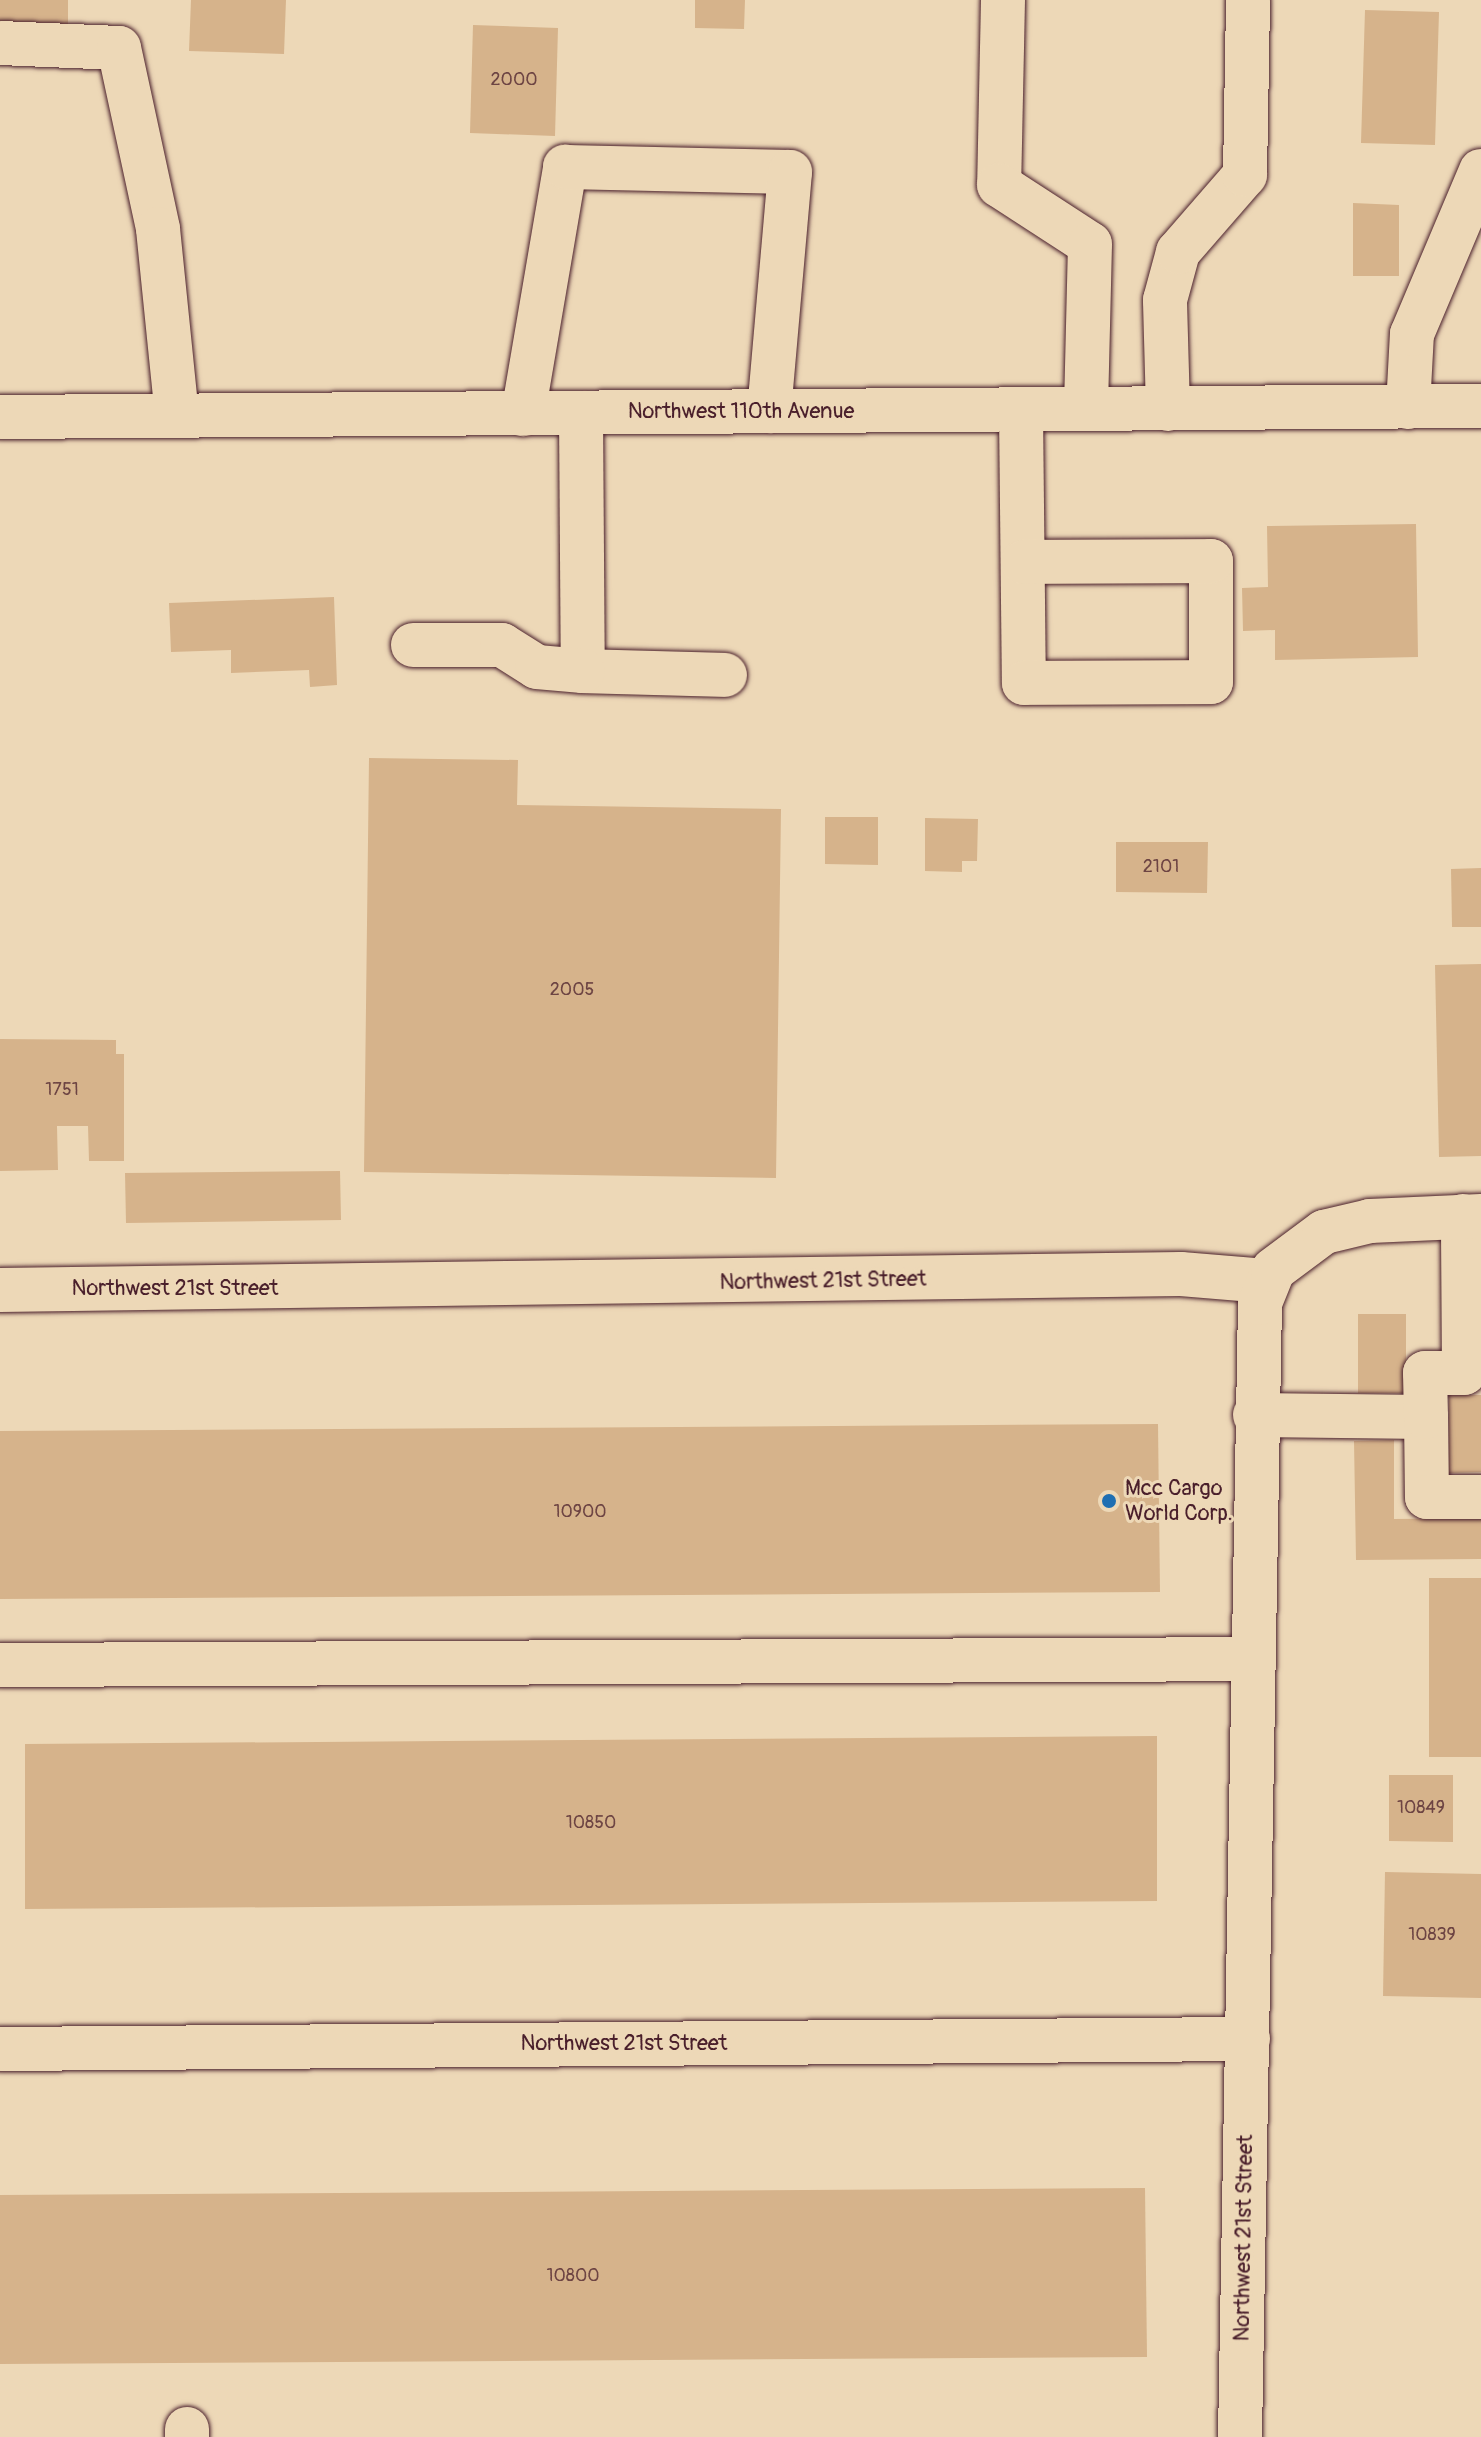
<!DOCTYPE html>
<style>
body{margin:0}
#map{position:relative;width:1481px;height:2437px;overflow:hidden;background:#edd8b7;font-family:Pangolin,sans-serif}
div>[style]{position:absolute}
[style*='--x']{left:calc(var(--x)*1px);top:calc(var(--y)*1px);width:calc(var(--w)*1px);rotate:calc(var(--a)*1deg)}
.building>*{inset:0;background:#d6b38b}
.roads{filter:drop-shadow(0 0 2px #4a1f2b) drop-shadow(0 0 2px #4a1f2b)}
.minor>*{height:44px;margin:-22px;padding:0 22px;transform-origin:22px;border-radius:22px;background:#edd8b7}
.dots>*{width:22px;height:22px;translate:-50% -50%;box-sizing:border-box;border:4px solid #edd8b7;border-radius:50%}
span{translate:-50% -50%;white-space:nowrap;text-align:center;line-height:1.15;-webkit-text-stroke:6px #edd8b7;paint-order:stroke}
.number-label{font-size:18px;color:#6d4443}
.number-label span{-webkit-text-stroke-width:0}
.street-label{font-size:22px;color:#4a1f2b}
.poi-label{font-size:22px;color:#4a1f2b}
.left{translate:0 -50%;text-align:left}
</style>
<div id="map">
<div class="building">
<div style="clip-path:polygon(0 0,68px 0,68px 35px,0 35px)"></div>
<div style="clip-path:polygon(191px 0,286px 0,284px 54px,189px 51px)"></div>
<div style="clip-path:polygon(695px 0,745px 0,744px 29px,695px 28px)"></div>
<div style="clip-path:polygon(1365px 10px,1439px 12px,1435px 145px,1361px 143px)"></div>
<div style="clip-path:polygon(473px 25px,558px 28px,555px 136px,470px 133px)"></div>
<div style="clip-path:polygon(1353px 203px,1399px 205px,1399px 276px,1353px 276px)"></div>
<div style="clip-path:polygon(1416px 524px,1418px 657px,1275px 660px,1275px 630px,1243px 631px,1242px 588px,1268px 587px,1267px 526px)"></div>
<div style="clip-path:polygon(334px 597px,337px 685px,310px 687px,309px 670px,231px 673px,231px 650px,171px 652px,169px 603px)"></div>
<div style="clip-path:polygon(369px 758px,518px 760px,517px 805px,781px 809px,776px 1178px,364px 1172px)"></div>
<div style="clip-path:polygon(825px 817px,878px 817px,878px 865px,825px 864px)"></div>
<div style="clip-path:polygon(925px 818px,978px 819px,977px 861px,962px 861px,962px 872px,925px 871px)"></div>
<div style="clip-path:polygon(1116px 842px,1208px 842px,1207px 893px,1116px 892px)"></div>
<div style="clip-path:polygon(1481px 868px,1481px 927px,1452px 927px,1451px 869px)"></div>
<div style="clip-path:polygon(1481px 964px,1481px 1156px,1439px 1157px,1435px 965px)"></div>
<div style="clip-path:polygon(0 1039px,116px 1040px,116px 1054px,124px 1054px,124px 1161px,89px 1161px,88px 1126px,57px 1126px,58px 1170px,0 1171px)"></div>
<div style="clip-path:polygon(340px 1171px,341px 1220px,126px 1223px,125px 1173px)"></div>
<div style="clip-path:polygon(1358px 1314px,1406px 1314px,1406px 1393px,1358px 1393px)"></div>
<div style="clip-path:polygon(1449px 1395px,1481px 1395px,1481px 1472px,1449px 1473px)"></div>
<div style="clip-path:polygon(1158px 1424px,1160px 1592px,0 1599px,0 1431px)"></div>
<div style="clip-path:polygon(1394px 1440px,1394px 1519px,1481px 1518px,1481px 1559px,1356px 1560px,1354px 1441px)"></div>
<div style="clip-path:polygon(1429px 1578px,1481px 1578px,1481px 1757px,1429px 1757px)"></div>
<div style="clip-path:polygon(1157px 1736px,1157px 1901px,25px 1909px,25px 1744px)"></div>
<div style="clip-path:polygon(1389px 1775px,1453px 1775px,1453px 1842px,1389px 1841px)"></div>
<div style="clip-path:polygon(1385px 1872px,1481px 1874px,1481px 1998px,1383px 1996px)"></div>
<div style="clip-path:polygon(1145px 2188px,1147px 2357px,0 2364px,0 2195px)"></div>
</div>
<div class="roads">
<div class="minor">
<div style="--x:1003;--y:0;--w:185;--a:91.2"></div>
<div style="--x:999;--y:185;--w:108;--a:33"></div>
<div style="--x:1090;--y:244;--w:165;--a:91.4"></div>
<div style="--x:0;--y:43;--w:119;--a:2.4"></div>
<div style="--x:119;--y:48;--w:185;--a:77.8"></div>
<div style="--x:158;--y:229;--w:188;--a:84.2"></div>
<div style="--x:1408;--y:407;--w:73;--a:-86.9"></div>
<div style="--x:1412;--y:334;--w:177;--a:-67.1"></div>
<div style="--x:1168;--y:409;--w:109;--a:-91.6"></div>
<div style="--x:1165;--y:300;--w:50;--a:-74.8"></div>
<div style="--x:1178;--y:252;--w:102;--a:-49"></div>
<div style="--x:1245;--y:175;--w:175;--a:-89"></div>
<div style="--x:1021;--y:410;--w:273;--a:89.4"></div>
<div style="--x:1024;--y:683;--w:187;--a:-0.3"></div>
<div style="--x:1211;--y:682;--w:121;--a:-90"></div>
<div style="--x:1211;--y:561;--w:188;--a:179.7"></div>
<div style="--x:581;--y:413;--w:258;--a:89.6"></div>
<div style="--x:583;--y:671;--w:142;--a:1.6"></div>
<div style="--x:523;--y:414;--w:251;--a:-80.3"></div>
<div style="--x:565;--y:167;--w:225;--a:1.3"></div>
<div style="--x:790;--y:172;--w:240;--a:95"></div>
<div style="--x:0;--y:417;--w:1481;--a:-0.43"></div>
<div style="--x:413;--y:645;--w:89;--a:0"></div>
<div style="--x:502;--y:645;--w:41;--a:32.2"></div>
<div style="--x:537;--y:667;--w:46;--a:5"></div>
<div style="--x:0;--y:1290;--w:1181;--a:-0.78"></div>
<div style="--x:1181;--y:1274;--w:85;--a:4.7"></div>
<div style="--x:1255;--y:1415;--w:171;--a:0.7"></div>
<div style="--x:1426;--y:1417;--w:80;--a:89.3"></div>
<div style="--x:1427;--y:1497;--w:54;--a:0"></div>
<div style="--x:1426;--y:1417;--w:44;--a:-91.3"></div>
<div style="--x:1425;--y:1373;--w:39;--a:0"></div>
<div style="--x:1464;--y:1373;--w:157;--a:-90.4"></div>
<div style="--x:0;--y:1665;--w:1254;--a:-0.27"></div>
<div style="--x:0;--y:2049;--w:1248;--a:-0.46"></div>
<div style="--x:187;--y:2429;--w:8;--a:90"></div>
<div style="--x:1240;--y:2437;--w:1134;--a:-88.99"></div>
<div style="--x:1260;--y:1303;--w:35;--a:-68"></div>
<div style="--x:1273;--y:1270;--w:64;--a:-36.7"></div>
<div style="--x:1324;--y:1232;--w:47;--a:-13.4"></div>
<div style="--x:1370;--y:1221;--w:111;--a:-2.6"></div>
</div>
</div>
<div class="dots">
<div style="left:1109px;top:1501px;background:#1f6fb2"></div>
</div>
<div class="number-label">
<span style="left:514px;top:80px">2000</span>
<span style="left:1161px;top:867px">2101</span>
<span style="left:572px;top:990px">2005</span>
<span style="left:62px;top:1090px">1751</span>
<span style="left:580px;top:1512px">10900</span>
<span style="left:1421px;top:1808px">10849</span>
<span style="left:591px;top:1823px">10850</span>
<span style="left:1432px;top:1935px">10839</span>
<span style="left:573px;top:2276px">10800</span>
</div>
<div class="street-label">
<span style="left:741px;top:412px">Northwest 110th Avenue</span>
<span style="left:823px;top:1281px;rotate:-1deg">Northwest 21st Street</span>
<span style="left:175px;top:1289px">Northwest 21st Street</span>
<span style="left:624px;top:2044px">Northwest 21st Street</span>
<span style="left:1244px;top:2238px;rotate:-89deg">Northwest 21st Street</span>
</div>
<div class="poi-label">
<span class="left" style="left:1125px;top:1501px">Mcc Cargo<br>World Corp.</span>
</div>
</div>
